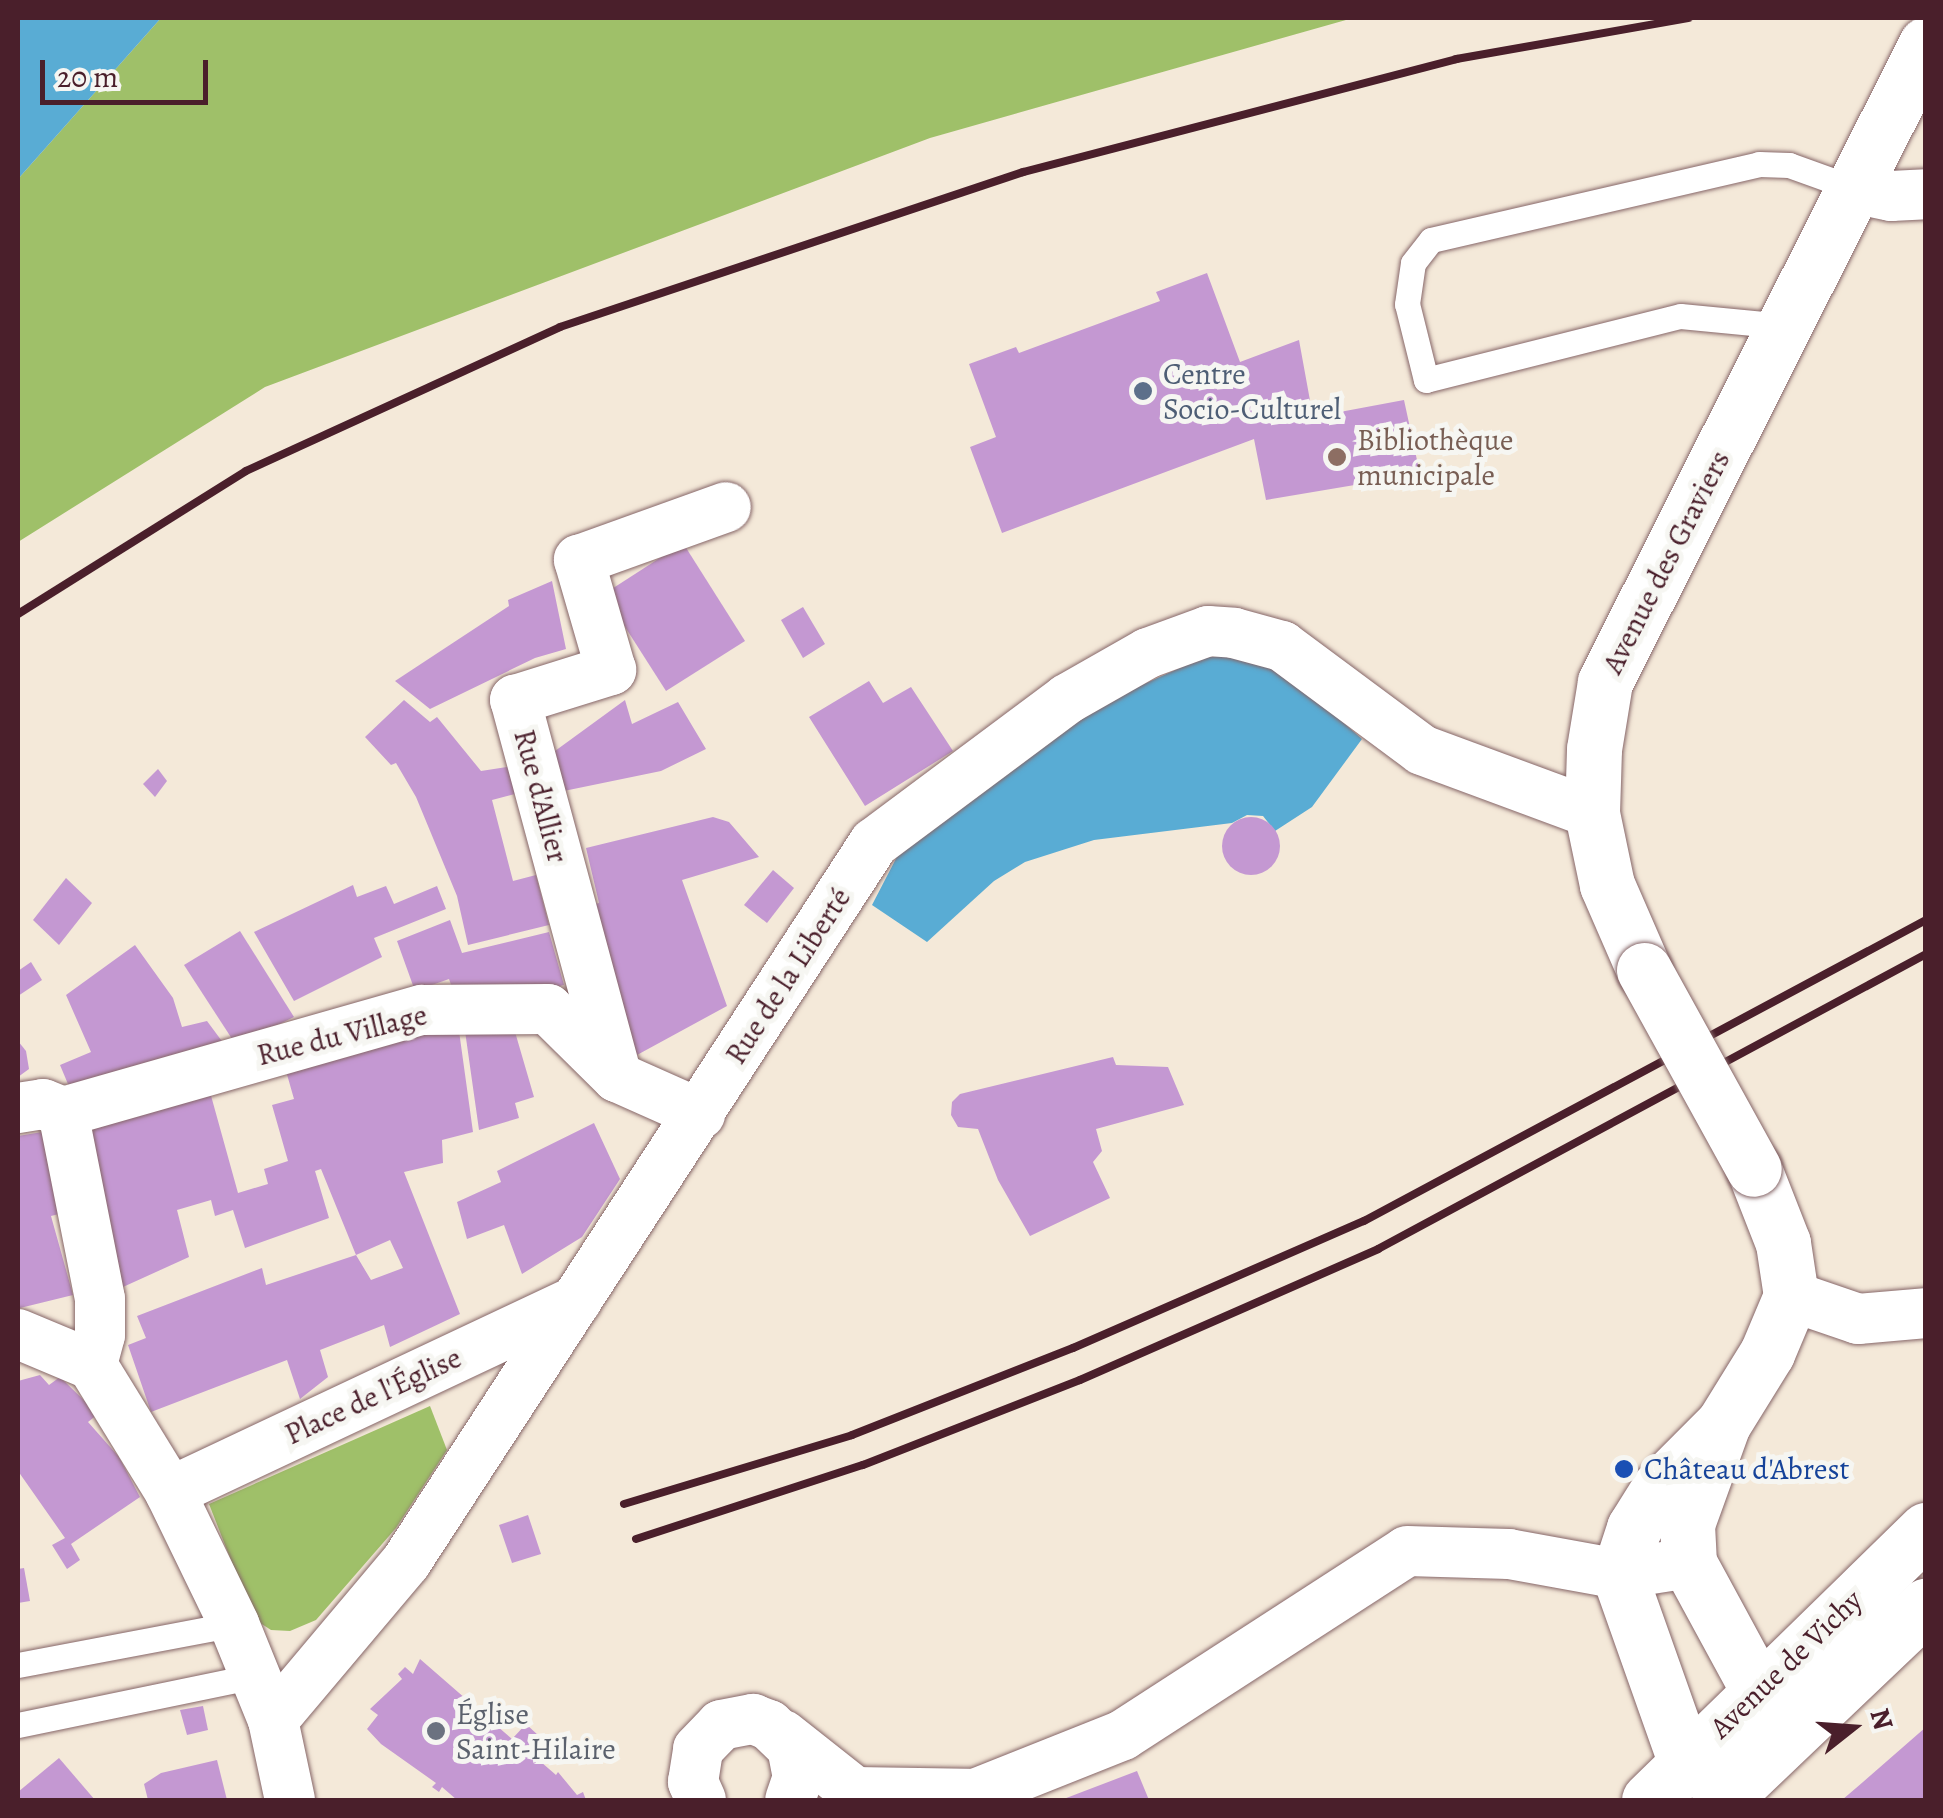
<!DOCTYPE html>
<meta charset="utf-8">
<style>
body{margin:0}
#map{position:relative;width:1943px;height:1818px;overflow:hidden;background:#f4e9d9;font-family:Alegreya,serif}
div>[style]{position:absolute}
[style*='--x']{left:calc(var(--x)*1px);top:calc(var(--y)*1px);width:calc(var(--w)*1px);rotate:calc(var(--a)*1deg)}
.green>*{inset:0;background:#9fc069}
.water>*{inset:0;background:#59acd4}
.building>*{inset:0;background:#c498d2}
.round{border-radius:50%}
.roads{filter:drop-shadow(0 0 2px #866668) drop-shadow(0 0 2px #866668)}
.service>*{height:25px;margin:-12.5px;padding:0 12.5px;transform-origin:12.5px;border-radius:12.5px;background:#fff}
.minor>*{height:50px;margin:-25px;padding:0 25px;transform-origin:25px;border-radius:25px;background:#fff}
.tertiary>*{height:55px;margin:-27.5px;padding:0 27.5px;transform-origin:27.5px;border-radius:27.5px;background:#fff}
.primary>*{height:55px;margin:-27.5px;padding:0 27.5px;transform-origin:27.5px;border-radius:27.5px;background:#fff}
.rail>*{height:8px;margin:-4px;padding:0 4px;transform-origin:4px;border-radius:4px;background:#4a1f2b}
.bridges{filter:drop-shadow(0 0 2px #866668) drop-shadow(0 0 2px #866668)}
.tertiary-bridge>*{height:55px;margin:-27.5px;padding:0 27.5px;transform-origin:27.5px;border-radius:27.5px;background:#fff}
.dots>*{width:28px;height:28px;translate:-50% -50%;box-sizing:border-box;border:5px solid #f6f6f2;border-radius:50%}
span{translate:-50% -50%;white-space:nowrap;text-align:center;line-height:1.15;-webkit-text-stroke:10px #f6f6f2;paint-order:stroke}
.service-label{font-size:30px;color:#4e5e75}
.left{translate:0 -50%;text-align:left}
.education-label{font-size:30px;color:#785e54}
.street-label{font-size:30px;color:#4a1f2b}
.transit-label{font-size:30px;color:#164399}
.worship-label{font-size:30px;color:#5b616d}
.frame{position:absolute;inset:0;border:20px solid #4a1f2b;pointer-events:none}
.north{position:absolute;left:1803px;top:1678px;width:100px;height:100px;-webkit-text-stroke:8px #f6f6f2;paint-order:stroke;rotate:73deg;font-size:28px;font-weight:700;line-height:40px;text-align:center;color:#4a1f2b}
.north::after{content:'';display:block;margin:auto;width:35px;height:45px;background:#4a1f2b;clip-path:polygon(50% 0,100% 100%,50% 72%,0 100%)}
.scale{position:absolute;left:40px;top:60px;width:168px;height:45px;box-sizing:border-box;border:5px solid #4a1f2b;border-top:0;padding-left:12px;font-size:30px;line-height:35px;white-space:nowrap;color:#4a1f2b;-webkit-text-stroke:8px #f6f6f2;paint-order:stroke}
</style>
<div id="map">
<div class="green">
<div style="clip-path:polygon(161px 18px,1353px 18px,930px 138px,265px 387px,18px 542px,18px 179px)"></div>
<div style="clip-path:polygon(430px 1406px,447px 1450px,396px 1528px,316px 1620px,290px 1631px,271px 1630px,254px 1619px,209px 1504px)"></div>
</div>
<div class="water">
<div style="clip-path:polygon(18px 18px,161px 18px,18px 179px)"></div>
<div style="clip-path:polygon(1242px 653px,1271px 659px,1362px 739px,1312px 807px,1275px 831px,1263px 816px,1247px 815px,1232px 823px,1094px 840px,1025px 862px,994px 881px,927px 942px,872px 905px,902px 847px,1026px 737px,1202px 658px)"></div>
</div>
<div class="building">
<div style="clip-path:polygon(1207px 273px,1240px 362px,1299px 340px,1313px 417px,1404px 400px,1420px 474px,1266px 500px,1254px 439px,1002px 533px,970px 447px,996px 437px,969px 364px,1016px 347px,1019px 353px,1160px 301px,1156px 292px)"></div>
<div style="clip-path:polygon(683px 543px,745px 641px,666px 691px,604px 594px)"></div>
<div style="clip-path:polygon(552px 581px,566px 649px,535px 658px,430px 709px,395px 681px,509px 606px,508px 600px)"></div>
<div style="clip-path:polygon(803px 607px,825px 644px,803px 658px,781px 620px)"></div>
<div style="clip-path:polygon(869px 681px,883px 703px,911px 687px,953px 751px,865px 806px,809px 717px)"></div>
<div style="clip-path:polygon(404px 700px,430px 722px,437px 717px,481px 771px,514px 766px,519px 793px,492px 800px,513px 881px,536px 875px,549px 925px,468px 945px,457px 896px,416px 797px,396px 763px,391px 765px,365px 737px)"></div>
<div style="clip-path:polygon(625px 700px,632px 724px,678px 702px,706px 749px,661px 771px,559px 792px,555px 751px)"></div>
<div style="clip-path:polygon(158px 769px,167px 781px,155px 797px,143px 784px)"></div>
<div class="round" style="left:1222px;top:817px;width:58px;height:58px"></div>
<div style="clip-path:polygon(713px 817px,729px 822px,759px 857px,682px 880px,727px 1006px,637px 1055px,585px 907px,599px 903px,586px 848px)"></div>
<div style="clip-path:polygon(773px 870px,794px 888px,767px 923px,744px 905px)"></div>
<div style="clip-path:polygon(66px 878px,92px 903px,59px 945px,33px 920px)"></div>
<div style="clip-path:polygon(353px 885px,357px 897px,386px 886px,394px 904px,437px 886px,446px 909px,374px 938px,382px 957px,294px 1001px,254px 932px)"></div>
<div style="clip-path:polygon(450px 920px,462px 953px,549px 932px,564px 985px,519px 995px,455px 996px,449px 979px,415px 991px,397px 941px)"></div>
<div style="clip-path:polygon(240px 931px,294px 1017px,236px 1045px,184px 965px)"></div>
<div style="clip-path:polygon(135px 945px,173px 998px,182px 1027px,207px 1021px,227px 1048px,73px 1096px,60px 1065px,91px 1052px,66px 995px)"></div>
<div style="clip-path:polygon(31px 962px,42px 980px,18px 996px,18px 971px)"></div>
<div style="clip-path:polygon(513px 1025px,534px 1097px,515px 1103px,519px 1118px,479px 1130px,465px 1031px)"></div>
<div style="clip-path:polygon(459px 1031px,473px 1132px,442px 1140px,443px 1163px,404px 1172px,460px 1314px,390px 1347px,384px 1325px,320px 1350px,328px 1377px,300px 1399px,287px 1360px,151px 1412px,128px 1345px,146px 1338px,137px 1316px,262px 1268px,266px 1285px,356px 1255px,371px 1280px,403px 1268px,390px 1240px,356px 1255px,321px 1169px,315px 1171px,329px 1218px,245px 1248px,233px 1210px,215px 1216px,211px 1200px,177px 1210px,189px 1257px,123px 1287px,89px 1125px,210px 1092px,238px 1193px,268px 1184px,264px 1169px,288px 1161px,272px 1105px,294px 1099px,286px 1071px,417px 1035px)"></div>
<div style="clip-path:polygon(18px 1041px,26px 1051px,29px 1069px,18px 1077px)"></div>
<div style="clip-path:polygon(1113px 1057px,1116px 1065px,1168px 1067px,1184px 1105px,1096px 1129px,1102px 1151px,1093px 1162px,1110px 1198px,1030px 1236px,998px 1180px,978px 1129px,958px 1127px,951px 1115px,952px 1102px,960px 1094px)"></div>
<div style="clip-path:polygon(594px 1123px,620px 1179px,582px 1237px,522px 1274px,504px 1225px,467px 1239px,457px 1202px,501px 1182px,497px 1171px)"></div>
<div style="clip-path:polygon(48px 1131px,59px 1214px,51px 1216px,73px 1295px,20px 1308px,18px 1136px)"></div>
<div style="clip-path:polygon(40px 1375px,49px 1385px,60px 1377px,98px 1414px,88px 1422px,119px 1457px,140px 1497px,71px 1544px,80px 1560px,67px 1569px,52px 1545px,65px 1538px,18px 1471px,18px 1381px)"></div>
<div style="clip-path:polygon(528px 1515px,541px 1554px,512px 1563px,499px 1525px)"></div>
<div style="clip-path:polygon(24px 1568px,30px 1601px,18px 1603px,18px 1569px)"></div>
<div style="clip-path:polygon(420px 1659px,512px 1739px,526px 1724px,552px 1748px,541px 1762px,556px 1775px,558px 1772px,577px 1795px,583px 1792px,586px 1800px,457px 1800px,442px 1787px,439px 1792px,432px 1787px,436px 1783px,381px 1744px,367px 1729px,378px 1715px,370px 1709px,402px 1679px,398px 1674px,405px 1667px,413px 1674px)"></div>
<div style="clip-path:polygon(203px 1706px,208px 1730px,187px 1735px,180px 1710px)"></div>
<div style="clip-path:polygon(1926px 1727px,1926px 1800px,1842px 1800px,1863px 1782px)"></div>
<div style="clip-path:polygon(59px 1758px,95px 1800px,18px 1800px,18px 1792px)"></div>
<div style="clip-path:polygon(217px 1760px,227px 1800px,148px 1800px,144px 1784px,161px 1773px)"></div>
<div style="clip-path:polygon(1137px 1771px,1149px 1800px,1061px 1800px)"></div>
</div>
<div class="roads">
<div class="service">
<div style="--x:1784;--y:326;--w:104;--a:-174.5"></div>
<div style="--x:1680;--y:316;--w:262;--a:165.9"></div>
<div style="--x:1426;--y:380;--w:78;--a:-104"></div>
<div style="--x:1407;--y:304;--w:41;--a:-81.7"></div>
<div style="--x:1413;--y:263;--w:29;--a:-52"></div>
<div style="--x:1431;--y:240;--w:337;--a:-13"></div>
<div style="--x:1759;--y:164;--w:30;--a:2"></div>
<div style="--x:1789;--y:165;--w:68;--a:19.8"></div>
<div style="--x:18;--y:1665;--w:220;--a:-10.7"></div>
<div style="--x:18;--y:1725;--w:242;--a:-11.7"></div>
</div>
<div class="minor">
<div style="--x:1853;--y:188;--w:39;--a:12"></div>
<div style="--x:1891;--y:196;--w:35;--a:-3"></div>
<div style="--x:617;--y:1077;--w:391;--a:-105.1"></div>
<div style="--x:515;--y:700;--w:101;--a:-17.4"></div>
<div style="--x:611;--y:670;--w:115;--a:-106.2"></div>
<div style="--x:579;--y:560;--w:156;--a:-19.8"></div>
<div style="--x:18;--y:1108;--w:25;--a:-9"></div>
<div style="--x:43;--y:1104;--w:22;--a:22"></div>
<div style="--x:63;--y:1112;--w:373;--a:-15.9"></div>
<div style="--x:422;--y:1010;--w:126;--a:-0.5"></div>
<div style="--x:548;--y:1009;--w:97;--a:44.6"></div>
<div style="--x:617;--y:1077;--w:91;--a:24"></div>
<div style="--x:63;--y:1112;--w:191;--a:78.8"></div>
<div style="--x:100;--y:1299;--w:36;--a:90"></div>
<div style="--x:100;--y:1335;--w:31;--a:105"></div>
<div style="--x:1791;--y:1296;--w:71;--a:18.9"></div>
<div style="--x:1858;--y:1319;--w:68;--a:-5"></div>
<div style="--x:18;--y:1334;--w:80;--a:22.7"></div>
<div style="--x:92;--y:1365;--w:149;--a:58.4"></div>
<div style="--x:170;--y:1492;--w:147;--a:64.1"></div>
<div style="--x:234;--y:1624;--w:104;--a:67.9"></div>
<div style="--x:273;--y:1720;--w:82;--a:78"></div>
<div style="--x:170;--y:1492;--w:449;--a:-25.2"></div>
<div style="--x:273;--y:1720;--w:207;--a:-49.9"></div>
<div style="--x:406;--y:1562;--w:858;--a:-56.94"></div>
<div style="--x:874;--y:843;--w:241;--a:-36.7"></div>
<div style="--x:1067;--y:699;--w:93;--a:-29.6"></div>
<div style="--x:1148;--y:653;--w:64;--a:-20.1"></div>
<div style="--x:1208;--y:631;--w:26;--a:4"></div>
<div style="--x:1234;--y:633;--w:50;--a:15.2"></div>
<div style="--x:1282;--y:646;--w:174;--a:36.6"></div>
<div style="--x:1422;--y:750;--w:181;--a:20.3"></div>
<div style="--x:783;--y:1735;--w:92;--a:38.4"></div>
<div style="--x:855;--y:1792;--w:127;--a:0.9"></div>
<div style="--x:701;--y:1800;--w:20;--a:-114"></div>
<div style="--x:693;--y:1782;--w:33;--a:-81"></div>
<div style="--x:698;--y:1749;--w:33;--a:-46"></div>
<div style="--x:721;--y:1725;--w:33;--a:-11"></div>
<div style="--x:753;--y:1719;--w:17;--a:21"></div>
<div style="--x:769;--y:1725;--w:32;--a:44"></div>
<div style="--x:792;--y:1747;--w:31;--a:79"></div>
<div style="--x:798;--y:1777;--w:24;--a:109"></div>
<div style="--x:960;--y:1800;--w:175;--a:-21.7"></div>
<div style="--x:1123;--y:1735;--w:338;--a:-32.9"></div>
<div style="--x:1407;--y:1551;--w:102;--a:1.7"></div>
<div style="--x:1509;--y:1554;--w:112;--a:10.3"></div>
<div style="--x:1619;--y:1574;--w:71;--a:-8.9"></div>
</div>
<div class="tertiary">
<div style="--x:1644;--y:970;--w:93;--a:-113.5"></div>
<div style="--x:1607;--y:885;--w:74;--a:-101.8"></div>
<div style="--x:1592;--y:813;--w:64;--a:-88.2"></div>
<div style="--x:1594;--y:749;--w:68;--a:-80.7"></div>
<div style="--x:1605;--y:682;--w:714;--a:-63.29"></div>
<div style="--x:1723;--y:1424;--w:91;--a:135"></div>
<div style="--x:1659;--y:1488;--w:47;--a:122"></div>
<div style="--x:1634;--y:1528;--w:48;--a:108.1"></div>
<div style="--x:1619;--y:1574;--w:201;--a:70.5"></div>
<div style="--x:1686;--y:1763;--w:55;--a:28"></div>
<div style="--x:1735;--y:1789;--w:102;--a:-76.9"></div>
<div style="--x:1758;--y:1690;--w:145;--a:-118.5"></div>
<div style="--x:1689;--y:1563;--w:39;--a:-93"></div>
<div style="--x:1687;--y:1524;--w:106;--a:-70.2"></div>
<div style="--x:1723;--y:1424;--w:84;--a:-58.2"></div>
<div style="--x:1767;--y:1353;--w:62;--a:-67.2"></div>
<div style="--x:1791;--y:1296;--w:54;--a:-98.6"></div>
<div style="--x:1783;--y:1243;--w:79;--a:-111.4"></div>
</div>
<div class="primary">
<div style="--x:1649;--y:1800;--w:387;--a:-44.3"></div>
<div style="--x:1722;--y:1800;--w:282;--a:-43.6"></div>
</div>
</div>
<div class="rail">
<div style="--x:18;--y:614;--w:269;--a:-32.1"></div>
<div style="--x:246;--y:471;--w:345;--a:-24.6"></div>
<div style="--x:560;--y:327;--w:488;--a:-18.5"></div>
<div style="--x:1023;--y:172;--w:448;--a:-14.6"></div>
<div style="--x:1456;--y:59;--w:236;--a:-10"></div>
<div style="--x:624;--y:1504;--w:238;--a:-16.8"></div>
<div style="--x:852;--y:1435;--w:238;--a:-21.5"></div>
<div style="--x:1073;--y:1348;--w:318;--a:-23.6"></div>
<div style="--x:1364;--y:1221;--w:638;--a:-28.17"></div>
<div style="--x:636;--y:1539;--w:239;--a:-18.1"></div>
<div style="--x:863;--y:1465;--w:233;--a:-21.4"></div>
<div style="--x:1080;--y:1380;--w:326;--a:-23.7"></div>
<div style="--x:1378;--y:1249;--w:622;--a:-28.29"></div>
</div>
<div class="bridges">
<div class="tertiary-bridge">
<div style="--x:1644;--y:970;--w:227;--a:61.1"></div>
</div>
</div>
<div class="dots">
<div style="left:1143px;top:391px;background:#5c6f8a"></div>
<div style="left:1337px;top:457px;background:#8d6e63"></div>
<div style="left:1624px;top:1469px;background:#1a4fb4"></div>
<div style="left:436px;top:1731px;background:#6b7280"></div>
</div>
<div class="service-label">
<span class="left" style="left:1163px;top:391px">Centre<br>Socio-Culturel</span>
</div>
<div class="education-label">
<span class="left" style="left:1357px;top:457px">Bibliothèque<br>municipale</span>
</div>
<div class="street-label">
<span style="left:1666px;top:562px;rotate:-63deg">Avenue des Graviers</span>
<span style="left:541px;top:796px;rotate:75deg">Rue d'Allier</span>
<span style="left:788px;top:976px;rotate:-57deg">Rue de la Liberté</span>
<span style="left:342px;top:1035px;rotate:-14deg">Rue du Village</span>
<span style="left:373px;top:1396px;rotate:-25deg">Place de l'Église</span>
<span style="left:1786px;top:1664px;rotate:-44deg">Avenue de Vichy</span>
</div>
<div class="transit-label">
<span class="left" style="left:1644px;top:1469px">Château d'Abrest</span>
</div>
<div class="worship-label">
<span class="left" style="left:456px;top:1731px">Église<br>Saint-Hilaire</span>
</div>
<div class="frame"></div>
<div class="north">N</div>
<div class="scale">20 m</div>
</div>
